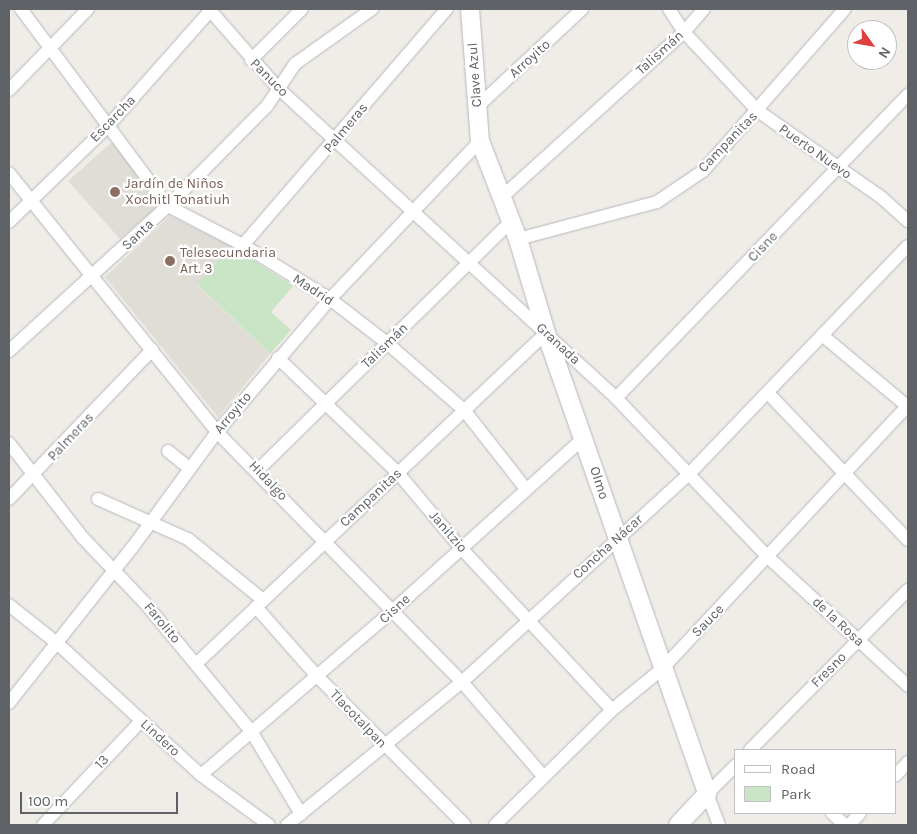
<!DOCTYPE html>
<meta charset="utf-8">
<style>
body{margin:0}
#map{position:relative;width:917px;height:834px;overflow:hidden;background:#f0ede8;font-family:Karla,sans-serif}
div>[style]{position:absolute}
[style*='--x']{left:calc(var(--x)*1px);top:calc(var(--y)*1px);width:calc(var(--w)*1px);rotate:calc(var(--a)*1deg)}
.education>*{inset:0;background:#e0dcd6}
.green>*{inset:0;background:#c9e5c6}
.roads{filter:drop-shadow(0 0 1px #b5b8bb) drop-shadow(0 0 1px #b5b8bb)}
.minor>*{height:12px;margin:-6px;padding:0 6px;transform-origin:6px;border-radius:6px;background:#fff}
.secondary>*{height:18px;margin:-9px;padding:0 9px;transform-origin:9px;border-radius:9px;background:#fff}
.dots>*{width:14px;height:14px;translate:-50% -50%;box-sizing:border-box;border:2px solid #fff;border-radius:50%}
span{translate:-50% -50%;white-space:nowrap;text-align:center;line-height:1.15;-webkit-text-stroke:4.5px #fff;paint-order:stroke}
.street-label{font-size:14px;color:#5f6367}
.education-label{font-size:14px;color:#785e54}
.left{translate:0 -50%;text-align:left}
.frame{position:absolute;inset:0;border:10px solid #5f6367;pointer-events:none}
.legend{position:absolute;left:734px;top:749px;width:162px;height:65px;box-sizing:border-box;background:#fff;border:1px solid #bfc1c2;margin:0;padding:6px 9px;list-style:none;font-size:15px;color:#5f6367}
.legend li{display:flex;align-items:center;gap:10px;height:25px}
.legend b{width:25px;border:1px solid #bfc1c2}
.north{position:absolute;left:847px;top:20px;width:50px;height:50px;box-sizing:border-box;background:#fff;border:1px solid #bfc1c2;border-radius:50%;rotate:122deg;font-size:14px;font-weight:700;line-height:20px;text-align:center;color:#5f6367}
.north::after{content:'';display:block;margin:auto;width:18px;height:22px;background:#de4040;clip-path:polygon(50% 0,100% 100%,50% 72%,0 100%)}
.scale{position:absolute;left:20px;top:792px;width:158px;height:22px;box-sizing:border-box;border:2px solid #5f6367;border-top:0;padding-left:6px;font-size:15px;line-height:18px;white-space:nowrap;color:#5f6367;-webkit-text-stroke:4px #fff;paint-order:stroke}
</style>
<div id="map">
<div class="education">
<div style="clip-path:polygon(112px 142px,161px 203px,120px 239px,68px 181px)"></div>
<div style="clip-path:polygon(170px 216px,231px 246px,197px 285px,270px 354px,218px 417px,105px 277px)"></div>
</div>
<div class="green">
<div style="clip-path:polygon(231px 246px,293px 286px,271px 312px,291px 330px,270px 354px,197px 284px)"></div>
</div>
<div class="roads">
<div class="minor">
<div style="--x:21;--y:9;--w:246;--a:53.3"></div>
<div style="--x:168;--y:206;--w:85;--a:27.5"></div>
<div style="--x:243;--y:245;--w:102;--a:31.8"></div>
<div style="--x:330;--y:299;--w:72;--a:37.7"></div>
<div style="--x:387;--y:343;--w:102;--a:41"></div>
<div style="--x:464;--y:410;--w:100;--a:51.9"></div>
<div style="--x:209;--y:9;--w:105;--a:48.9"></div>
<div style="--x:278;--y:88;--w:459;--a:42.5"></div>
<div style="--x:616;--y:398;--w:221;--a:46.3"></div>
<div style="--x:769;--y:558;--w:189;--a:42.6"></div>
<div style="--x:669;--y:9;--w:27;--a:57"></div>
<div style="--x:684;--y:32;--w:108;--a:46.9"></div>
<div style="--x:758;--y:111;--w:150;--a:35"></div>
<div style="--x:881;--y:197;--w:36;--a:42"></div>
<div style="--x:251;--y:60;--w:72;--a:-45"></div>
<div style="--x:9;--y:90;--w:113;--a:-45.7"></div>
<div style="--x:477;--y:107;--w:144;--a:-43"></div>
<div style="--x:9;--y:173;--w:332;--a:51.2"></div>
<div style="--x:217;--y:432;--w:350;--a:45.6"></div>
<div style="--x:462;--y:682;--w:124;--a:49.2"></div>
<div style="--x:502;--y:197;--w:246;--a:-42.2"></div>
<div style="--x:684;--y:32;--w:30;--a:-49"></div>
<div style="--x:9;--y:222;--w:138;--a:-44.1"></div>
<div style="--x:108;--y:126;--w:154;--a:-48.4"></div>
<div style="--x:518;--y:239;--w:144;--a:-14.9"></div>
<div style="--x:657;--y:202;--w:55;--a:-34"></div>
<div style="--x:703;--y:171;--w:215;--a:-48.8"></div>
<div style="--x:243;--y:245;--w:312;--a:-49.2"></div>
<div style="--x:822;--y:335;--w:111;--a:39.9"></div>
<div style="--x:9;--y:351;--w:215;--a:-42.4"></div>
<div style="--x:168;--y:206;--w:141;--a:-45.3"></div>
<div style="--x:267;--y:106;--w:50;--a:-56.3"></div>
<div style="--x:295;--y:64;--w:95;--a:-35.5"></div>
<div style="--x:278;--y:358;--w:166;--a:43.8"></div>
<div style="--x:398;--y:473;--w:98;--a:50"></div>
<div style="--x:461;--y:548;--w:221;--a:47"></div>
<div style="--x:768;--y:393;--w:203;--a:46.4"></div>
<div style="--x:616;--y:398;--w:421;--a:-46.1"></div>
<div style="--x:9;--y:443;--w:120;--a:52.1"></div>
<div style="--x:83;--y:538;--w:90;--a:46.4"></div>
<div style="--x:145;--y:603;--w:166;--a:50.4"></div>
<div style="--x:251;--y:731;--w:97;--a:58.9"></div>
<div style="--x:168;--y:451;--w:27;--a:39"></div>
<div style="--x:258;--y:470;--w:355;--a:-44.5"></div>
<div style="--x:9;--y:499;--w:207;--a:-46.2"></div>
<div style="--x:98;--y:499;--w:98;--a:24"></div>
<div style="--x:188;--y:539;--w:97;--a:39.1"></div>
<div style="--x:9;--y:605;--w:63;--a:38.5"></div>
<div style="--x:58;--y:644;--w:194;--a:42.5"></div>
<div style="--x:201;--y:775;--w:84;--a:36.3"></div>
<div style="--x:256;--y:607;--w:91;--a:48.6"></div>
<div style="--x:316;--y:675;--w:211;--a:45.2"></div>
<div style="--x:196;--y:664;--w:482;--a:-43.4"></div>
<div style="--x:9;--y:703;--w:198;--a:-51.6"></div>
<div style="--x:132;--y:548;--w:144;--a:-53.8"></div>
<div style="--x:217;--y:432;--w:175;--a:-49.6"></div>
<div style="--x:330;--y:299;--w:218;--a:-46.5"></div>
<div style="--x:750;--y:750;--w:225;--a:-45.4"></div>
<div style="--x:201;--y:775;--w:249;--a:-40.6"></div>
<div style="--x:390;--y:613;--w:261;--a:-42.1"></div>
<div style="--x:896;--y:775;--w:18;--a:-47"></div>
<div style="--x:832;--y:813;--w:18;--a:43"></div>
<div style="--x:43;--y:825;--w:143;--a:-46.7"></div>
<div style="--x:287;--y:825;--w:226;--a:-39.3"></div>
<div style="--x:462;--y:682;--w:308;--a:-42.5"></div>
<div style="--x:689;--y:474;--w:316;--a:-46.2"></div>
<div style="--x:495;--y:825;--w:164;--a:-44.5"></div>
<div style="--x:612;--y:710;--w:66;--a:-39.5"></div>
<div style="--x:663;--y:668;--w:359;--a:-47"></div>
<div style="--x:719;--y:825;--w:33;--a:-111"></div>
<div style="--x:707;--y:794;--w:41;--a:-45"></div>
<div style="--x:849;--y:825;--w:16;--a:-47"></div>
</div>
<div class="secondary">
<div style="--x:470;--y:9;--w:132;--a:85.7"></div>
<div style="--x:480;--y:141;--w:105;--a:68.8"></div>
<div style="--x:518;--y:239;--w:98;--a:73.4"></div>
<div style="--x:546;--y:333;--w:488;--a:70.7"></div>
<div style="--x:707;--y:794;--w:42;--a:133.1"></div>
</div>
</div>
<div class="dots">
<div style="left:115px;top:192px;background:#8d6e63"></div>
<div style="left:170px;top:261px;background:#8d6e63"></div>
</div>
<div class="street-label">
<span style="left:660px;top:53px;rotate:-42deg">Talismán</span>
<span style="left:530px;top:59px;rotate:-42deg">Arroyito</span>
<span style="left:475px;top:75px;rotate:-94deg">Clave Azul</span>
<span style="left:269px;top:78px;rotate:45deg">Panuco</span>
<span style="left:113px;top:119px;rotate:-46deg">Escarcha</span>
<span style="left:346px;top:128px;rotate:-50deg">Palmeras</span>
<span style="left:728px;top:142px;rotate:-46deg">Campanitas</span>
<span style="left:815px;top:152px;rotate:35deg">Puerto Nuevo</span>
<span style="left:138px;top:235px;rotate:-43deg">Santa</span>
<span style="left:763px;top:247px;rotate:-46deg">Cisne</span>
<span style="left:313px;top:290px;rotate:33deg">Madrid</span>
<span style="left:558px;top:344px;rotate:43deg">Granada</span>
<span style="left:385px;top:346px;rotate:-44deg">Talismán</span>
<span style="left:233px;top:413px;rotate:-50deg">Arroyito</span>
<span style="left:71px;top:437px;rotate:-47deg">Palmeras</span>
<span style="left:268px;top:481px;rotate:46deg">Hidalgo</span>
<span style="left:599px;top:483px;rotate:72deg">Olmo</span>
<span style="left:371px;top:498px;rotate:-43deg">Campanitas</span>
<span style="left:448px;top:532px;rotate:49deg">Janitzio</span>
<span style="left:608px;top:547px;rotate:-42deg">Concha Nácar</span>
<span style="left:395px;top:609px;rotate:-42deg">Cisne</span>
<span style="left:708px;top:621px;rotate:-46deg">Sauce</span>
<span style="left:838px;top:622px;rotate:43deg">de la Rosa</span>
<span style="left:162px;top:623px;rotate:50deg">Farolito</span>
<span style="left:829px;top:670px;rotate:-45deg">Fresno</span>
<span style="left:358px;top:719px;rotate:46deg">Tlacotalpan</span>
<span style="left:160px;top:738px;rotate:42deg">Lindero</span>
<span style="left:102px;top:762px;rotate:-47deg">13</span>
</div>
<div class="education-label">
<span class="left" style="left:125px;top:192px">Jardín de Niños<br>Xochitl Tonatiuh</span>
<span class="left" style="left:180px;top:261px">Telesecundaria<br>Art. 3</span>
</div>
<div class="frame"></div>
<ul class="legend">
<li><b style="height:6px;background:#fff"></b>Road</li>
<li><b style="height:14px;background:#c9e5c6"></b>Park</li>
</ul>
<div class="north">N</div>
<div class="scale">100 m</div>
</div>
